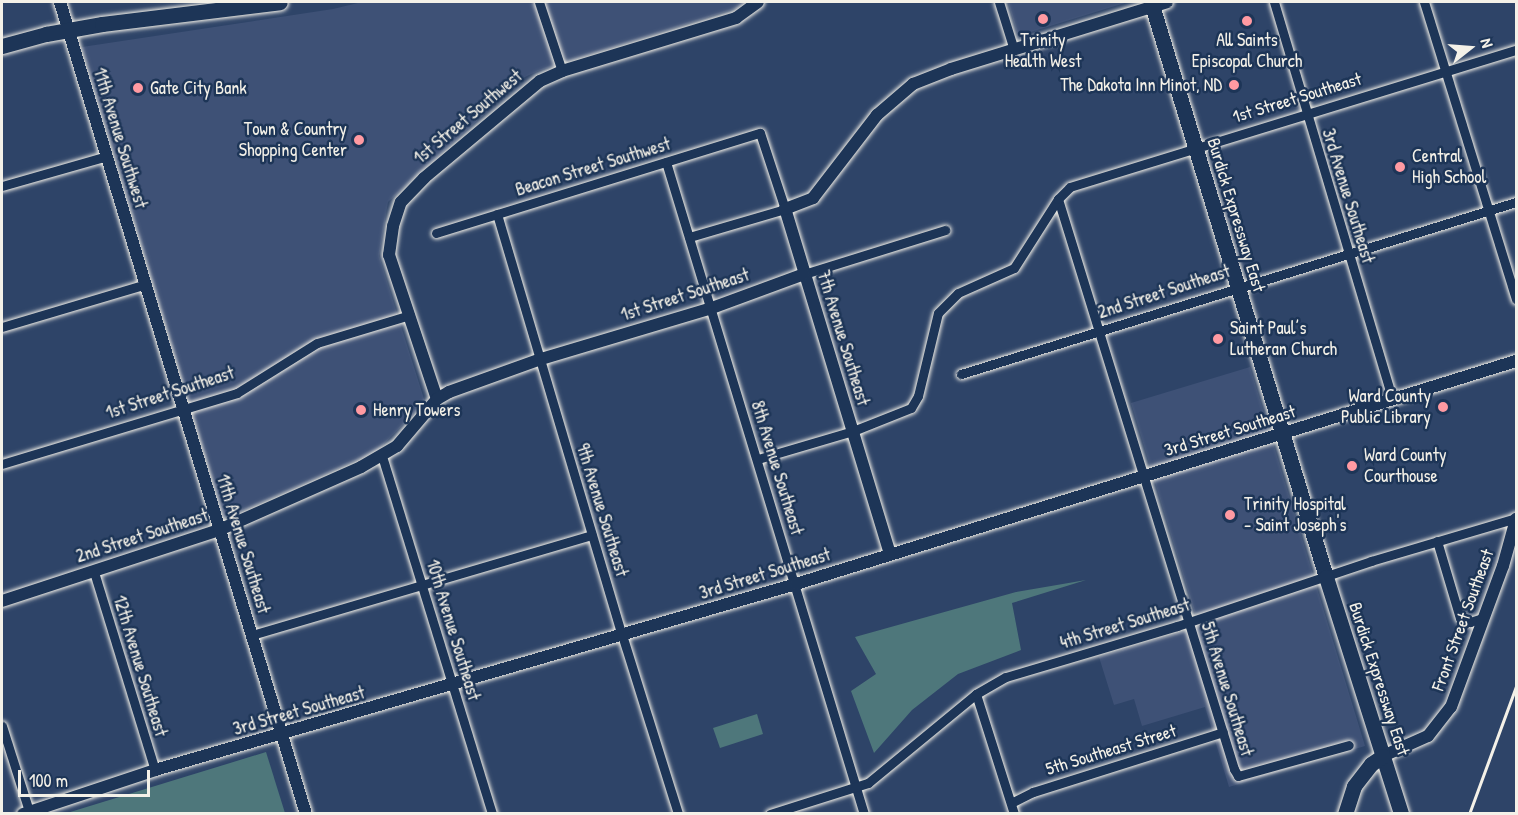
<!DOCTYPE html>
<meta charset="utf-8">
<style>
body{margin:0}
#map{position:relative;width:1518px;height:815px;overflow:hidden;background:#2e4468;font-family:"Patrick Hand",sans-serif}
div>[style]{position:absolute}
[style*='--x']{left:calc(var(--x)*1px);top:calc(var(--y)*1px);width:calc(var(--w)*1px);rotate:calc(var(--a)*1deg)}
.built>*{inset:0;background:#3e5176}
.green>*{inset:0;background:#4e777b}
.roads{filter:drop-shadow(0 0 2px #f4f1e8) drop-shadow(0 0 2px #f4f1e8)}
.minor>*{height:9px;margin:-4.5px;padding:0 4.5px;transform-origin:4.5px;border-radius:4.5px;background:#1d3557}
.tertiary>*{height:12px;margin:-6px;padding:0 6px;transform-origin:6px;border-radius:6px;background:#1d3557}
.primary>*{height:15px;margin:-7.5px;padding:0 7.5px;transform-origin:7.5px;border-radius:7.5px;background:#1d3557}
.rail>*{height:3px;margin:-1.5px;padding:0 1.5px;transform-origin:1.5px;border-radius:1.5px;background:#f4f1e8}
.dots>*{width:16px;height:16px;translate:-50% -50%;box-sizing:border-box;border:3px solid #1d3557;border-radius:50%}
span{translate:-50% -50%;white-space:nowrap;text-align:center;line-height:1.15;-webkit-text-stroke:5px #1d3557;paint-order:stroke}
.poi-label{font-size:18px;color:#f4f1e8}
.right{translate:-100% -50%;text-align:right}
.left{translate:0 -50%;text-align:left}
.street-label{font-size:18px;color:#f4f1e8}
.frame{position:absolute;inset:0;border:3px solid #f4f1e8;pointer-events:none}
.north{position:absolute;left:1440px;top:18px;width:60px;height:60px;-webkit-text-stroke:4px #1d3557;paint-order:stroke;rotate:73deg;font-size:16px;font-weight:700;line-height:24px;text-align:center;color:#f4f1e8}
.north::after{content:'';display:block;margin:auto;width:21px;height:27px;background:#f4f1e8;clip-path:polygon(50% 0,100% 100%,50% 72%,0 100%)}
.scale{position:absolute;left:18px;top:770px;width:132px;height:27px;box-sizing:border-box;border:3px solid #f4f1e8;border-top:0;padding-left:8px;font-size:18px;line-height:21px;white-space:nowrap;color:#f4f1e8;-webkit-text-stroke:4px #1d3557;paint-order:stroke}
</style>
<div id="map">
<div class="built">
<div style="clip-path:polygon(362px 2px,746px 2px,737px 8px,538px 71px,525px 77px,388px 202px,379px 256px,425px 402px,377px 451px,224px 519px,82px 47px,333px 9px)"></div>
<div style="clip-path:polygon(1008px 2px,1128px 2px,1018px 36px)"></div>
<div style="clip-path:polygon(1250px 367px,1365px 746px,1229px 787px,1205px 707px,1142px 726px,1134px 699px,1114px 705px,1099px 657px,1199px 627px,1131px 403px)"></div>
</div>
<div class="green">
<div style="clip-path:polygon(1086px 580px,1012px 603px,1021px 650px,958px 674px,912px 710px,874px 753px,851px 691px,876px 674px,855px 637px,1016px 592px)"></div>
<div style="clip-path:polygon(757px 714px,763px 734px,720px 748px,713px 728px)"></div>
<div style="clip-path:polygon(266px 752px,285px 813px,67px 813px)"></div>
</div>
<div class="roads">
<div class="minor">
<div style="--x:539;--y:2;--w:73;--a:71.6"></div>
<div style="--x:999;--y:2;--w:50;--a:72.6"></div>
<div style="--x:1274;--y:2;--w:414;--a:73.4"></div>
<div style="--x:1424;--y:2;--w:311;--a:72.8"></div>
<div style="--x:666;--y:162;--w:681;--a:73.11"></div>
<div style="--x:2;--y:186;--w:109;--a:-15.9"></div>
<div style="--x:1058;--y:199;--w:597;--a:72.84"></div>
<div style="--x:1234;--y:769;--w:8;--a:60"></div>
<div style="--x:1238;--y:776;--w:115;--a:-15.6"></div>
<div style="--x:497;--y:214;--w:439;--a:73.5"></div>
<div style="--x:622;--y:635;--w:188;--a:72.6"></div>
<div style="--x:436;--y:233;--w:339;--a:-17.2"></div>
<div style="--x:760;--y:133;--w:80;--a:71.8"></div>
<div style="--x:785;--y:209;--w:100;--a:163.7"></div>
<div style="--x:804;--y:274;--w:148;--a:-17.3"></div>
<div style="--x:2;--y:327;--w:150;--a:-16.6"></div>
<div style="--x:961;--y:374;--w:581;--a:-17.22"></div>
<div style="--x:382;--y:456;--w:375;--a:72.9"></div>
<div style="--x:758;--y:459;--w:99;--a:-16.4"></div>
<div style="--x:853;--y:431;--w:62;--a:-21.6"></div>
<div style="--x:911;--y:408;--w:14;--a:-60"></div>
<div style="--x:918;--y:396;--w:85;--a:-76.5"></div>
<div style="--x:938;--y:313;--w:28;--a:-45"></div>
<div style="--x:958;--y:293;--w:61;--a:-24.1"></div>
<div style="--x:1014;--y:268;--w:82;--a:-57.5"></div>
<div style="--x:1058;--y:199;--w:17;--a:-45"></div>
<div style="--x:1070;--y:187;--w:467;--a:-17.1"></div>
<div style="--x:2;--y:464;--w:245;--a:-16.8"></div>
<div style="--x:237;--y:393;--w:94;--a:-32"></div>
<div style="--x:317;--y:343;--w:97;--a:-16.8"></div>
<div style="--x:1437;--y:541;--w:80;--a:73.4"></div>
<div style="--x:1460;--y:618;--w:11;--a:22"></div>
<div style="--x:1470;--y:622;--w:13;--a:-18"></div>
<div style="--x:94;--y:572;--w:207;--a:72.9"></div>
<div style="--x:252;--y:635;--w:354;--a:-16.4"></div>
<div style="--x:976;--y:694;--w:126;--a:72.4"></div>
<div style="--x:2;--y:726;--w:89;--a:72.4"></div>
<div style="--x:1011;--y:803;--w:25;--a:-27"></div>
<div style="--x:1033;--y:792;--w:199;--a:-17.5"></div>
<div style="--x:770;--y:814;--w:103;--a:-17.6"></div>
<div style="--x:868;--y:783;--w:140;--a:-39.5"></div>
<div style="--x:976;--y:694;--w:34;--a:-30"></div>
<div style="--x:1006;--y:677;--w:178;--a:-16.6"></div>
<div style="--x:1177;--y:626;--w:205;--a:-18.5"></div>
<div style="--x:1371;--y:561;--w:151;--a:-16.5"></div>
</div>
<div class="tertiary">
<div style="--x:60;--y:2;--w:848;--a:73.15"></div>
<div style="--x:437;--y:399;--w:152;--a:-108.4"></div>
<div style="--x:389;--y:255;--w:29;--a:-82"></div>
<div style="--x:393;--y:226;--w:25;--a:-72"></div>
<div style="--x:401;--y:202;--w:33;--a:-46"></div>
<div style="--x:424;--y:178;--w:151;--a:-39.9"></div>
<div style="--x:540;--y:81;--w:24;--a:-24"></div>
<div style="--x:562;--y:71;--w:182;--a:-16.9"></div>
<div style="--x:736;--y:18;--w:27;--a:-36"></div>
<div style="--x:890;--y:554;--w:361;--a:-106.9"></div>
<div style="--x:785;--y:209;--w:30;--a:-21"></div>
<div style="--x:813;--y:198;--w:105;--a:-52.4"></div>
<div style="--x:877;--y:115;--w:48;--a:-40.7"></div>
<div style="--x:913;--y:84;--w:41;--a:-21.5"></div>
<div style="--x:951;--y:69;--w:226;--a:-17.2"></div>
<div style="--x:2;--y:601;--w:228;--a:-18.1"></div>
<div style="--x:219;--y:530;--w:155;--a:-23.9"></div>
<div style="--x:361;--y:467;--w:42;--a:-30.3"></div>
<div style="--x:397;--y:446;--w:62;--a:-49.6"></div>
<div style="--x:437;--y:399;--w:14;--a:-30"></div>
<div style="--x:449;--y:392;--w:98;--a:-19.7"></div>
<div style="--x:541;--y:359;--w:175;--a:-16.6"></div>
<div style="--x:709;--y:309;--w:101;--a:-20.2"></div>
<div style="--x:1383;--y:756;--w:49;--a:-24"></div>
<div style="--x:1428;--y:736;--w:37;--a:-52"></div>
<div style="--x:1451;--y:707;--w:150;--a:-69.8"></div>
<div style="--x:1503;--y:566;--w:49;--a:-74.5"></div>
<div style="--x:23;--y:814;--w:139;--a:-18.4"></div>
<div style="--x:155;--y:770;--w:667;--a:-16.18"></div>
<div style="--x:796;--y:584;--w:754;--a:-17.21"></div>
</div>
<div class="primary">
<div style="--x:1151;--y:2;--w:601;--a:73.07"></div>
<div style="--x:1326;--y:577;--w:249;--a:72.4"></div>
<div style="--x:2;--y:46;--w:46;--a:-15.3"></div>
<div style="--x:46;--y:34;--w:57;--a:-10.1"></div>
<div style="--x:102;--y:24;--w:179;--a:-7"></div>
<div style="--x:1345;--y:814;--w:29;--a:-72"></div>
<div style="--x:1354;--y:786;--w:28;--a:-52"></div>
<div style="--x:1371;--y:764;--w:14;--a:-34"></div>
</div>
</div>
<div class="rail">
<div style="--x:1469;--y:814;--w:136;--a:-69.8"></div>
</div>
<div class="dots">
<div style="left:1043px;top:19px;background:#ff9aa2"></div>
<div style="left:1247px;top:21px;background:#ff9aa2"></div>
<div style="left:1234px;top:85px;background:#ff9aa2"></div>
<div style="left:138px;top:88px;background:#ff9aa2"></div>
<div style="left:359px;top:140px;background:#ff9aa2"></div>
<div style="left:1400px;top:167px;background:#ff9aa2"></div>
<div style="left:1218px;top:339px;background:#ff9aa2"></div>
<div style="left:1443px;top:407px;background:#ff9aa2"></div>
<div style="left:361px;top:410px;background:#ff9aa2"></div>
<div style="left:1352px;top:466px;background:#ff9aa2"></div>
<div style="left:1230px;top:515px;background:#ff9aa2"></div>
</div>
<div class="poi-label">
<span style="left:1043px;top:51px">Trinity<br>Health West</span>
<span style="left:1247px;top:51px">All Saints<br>Episcopal Church</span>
<span class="right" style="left:1222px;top:85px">The Dakota Inn Minot, ND</span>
<span class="left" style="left:150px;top:88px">Gate City Bank</span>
<span class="right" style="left:347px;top:140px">Town &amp; Country<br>Shopping Center</span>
<span class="left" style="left:1412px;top:167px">Central<br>High School</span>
<span class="left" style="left:1230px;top:339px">Saint Paul’s<br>Lutheran Church</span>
<span class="right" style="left:1431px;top:407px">Ward County<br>Public Library</span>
<span class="left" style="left:373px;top:410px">Henry Towers</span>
<span class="left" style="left:1364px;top:466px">Ward County<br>Courthouse</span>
<span class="left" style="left:1244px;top:515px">Trinity Hospital<br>- Saint Joseph's</span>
</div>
<div class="street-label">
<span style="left:1297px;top:98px;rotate:-17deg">1st Street Southeast</span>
<span style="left:468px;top:117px;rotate:-40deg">1st Street Southwest</span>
<span style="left:120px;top:138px;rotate:73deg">11th Avenue Southwest</span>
<span style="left:593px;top:167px;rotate:-17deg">Beacon Street Southwest</span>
<span style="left:1348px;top:196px;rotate:73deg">3rd Avenue Southeast</span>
<span style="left:1236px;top:215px;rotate:73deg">Burdick Expressway East</span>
<span style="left:1164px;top:292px;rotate:-18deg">2nd Street Southeast</span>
<span style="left:685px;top:295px;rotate:-18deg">1st Street Southeast</span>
<span style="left:843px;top:338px;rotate:73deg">7th Avenue Southeast</span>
<span style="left:170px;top:393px;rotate:-18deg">1st Street Southeast</span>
<span style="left:1230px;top:431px;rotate:-17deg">3rd Street Southeast</span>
<span style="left:777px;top:468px;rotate:73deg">8th Avenue Southeast</span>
<span style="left:602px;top:510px;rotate:73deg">9th Avenue Southeast</span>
<span style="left:142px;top:536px;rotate:-18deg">2nd Street Southeast</span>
<span style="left:243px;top:544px;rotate:73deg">11th Avenue Southeast</span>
<span style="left:765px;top:574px;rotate:-17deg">3rd Street Southeast</span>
<span style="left:1463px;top:620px;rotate:-70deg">Front Street Southeast</span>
<span style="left:1125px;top:624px;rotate:-17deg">4th Street Southeast</span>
<span style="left:453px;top:630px;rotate:73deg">10th Avenue Southeast</span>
<span style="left:140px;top:666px;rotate:73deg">12th Avenue Southeast</span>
<span style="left:1379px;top:679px;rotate:72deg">Burdick Expressway East</span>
<span style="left:1227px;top:689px;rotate:73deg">5th Avenue Southeast</span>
<span style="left:299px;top:711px;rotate:-16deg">3rd Street Southeast</span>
<span style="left:1111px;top:750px;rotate:-17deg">5th Southeast Street</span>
</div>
<div class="frame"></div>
<div class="north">N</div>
<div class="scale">100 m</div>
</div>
